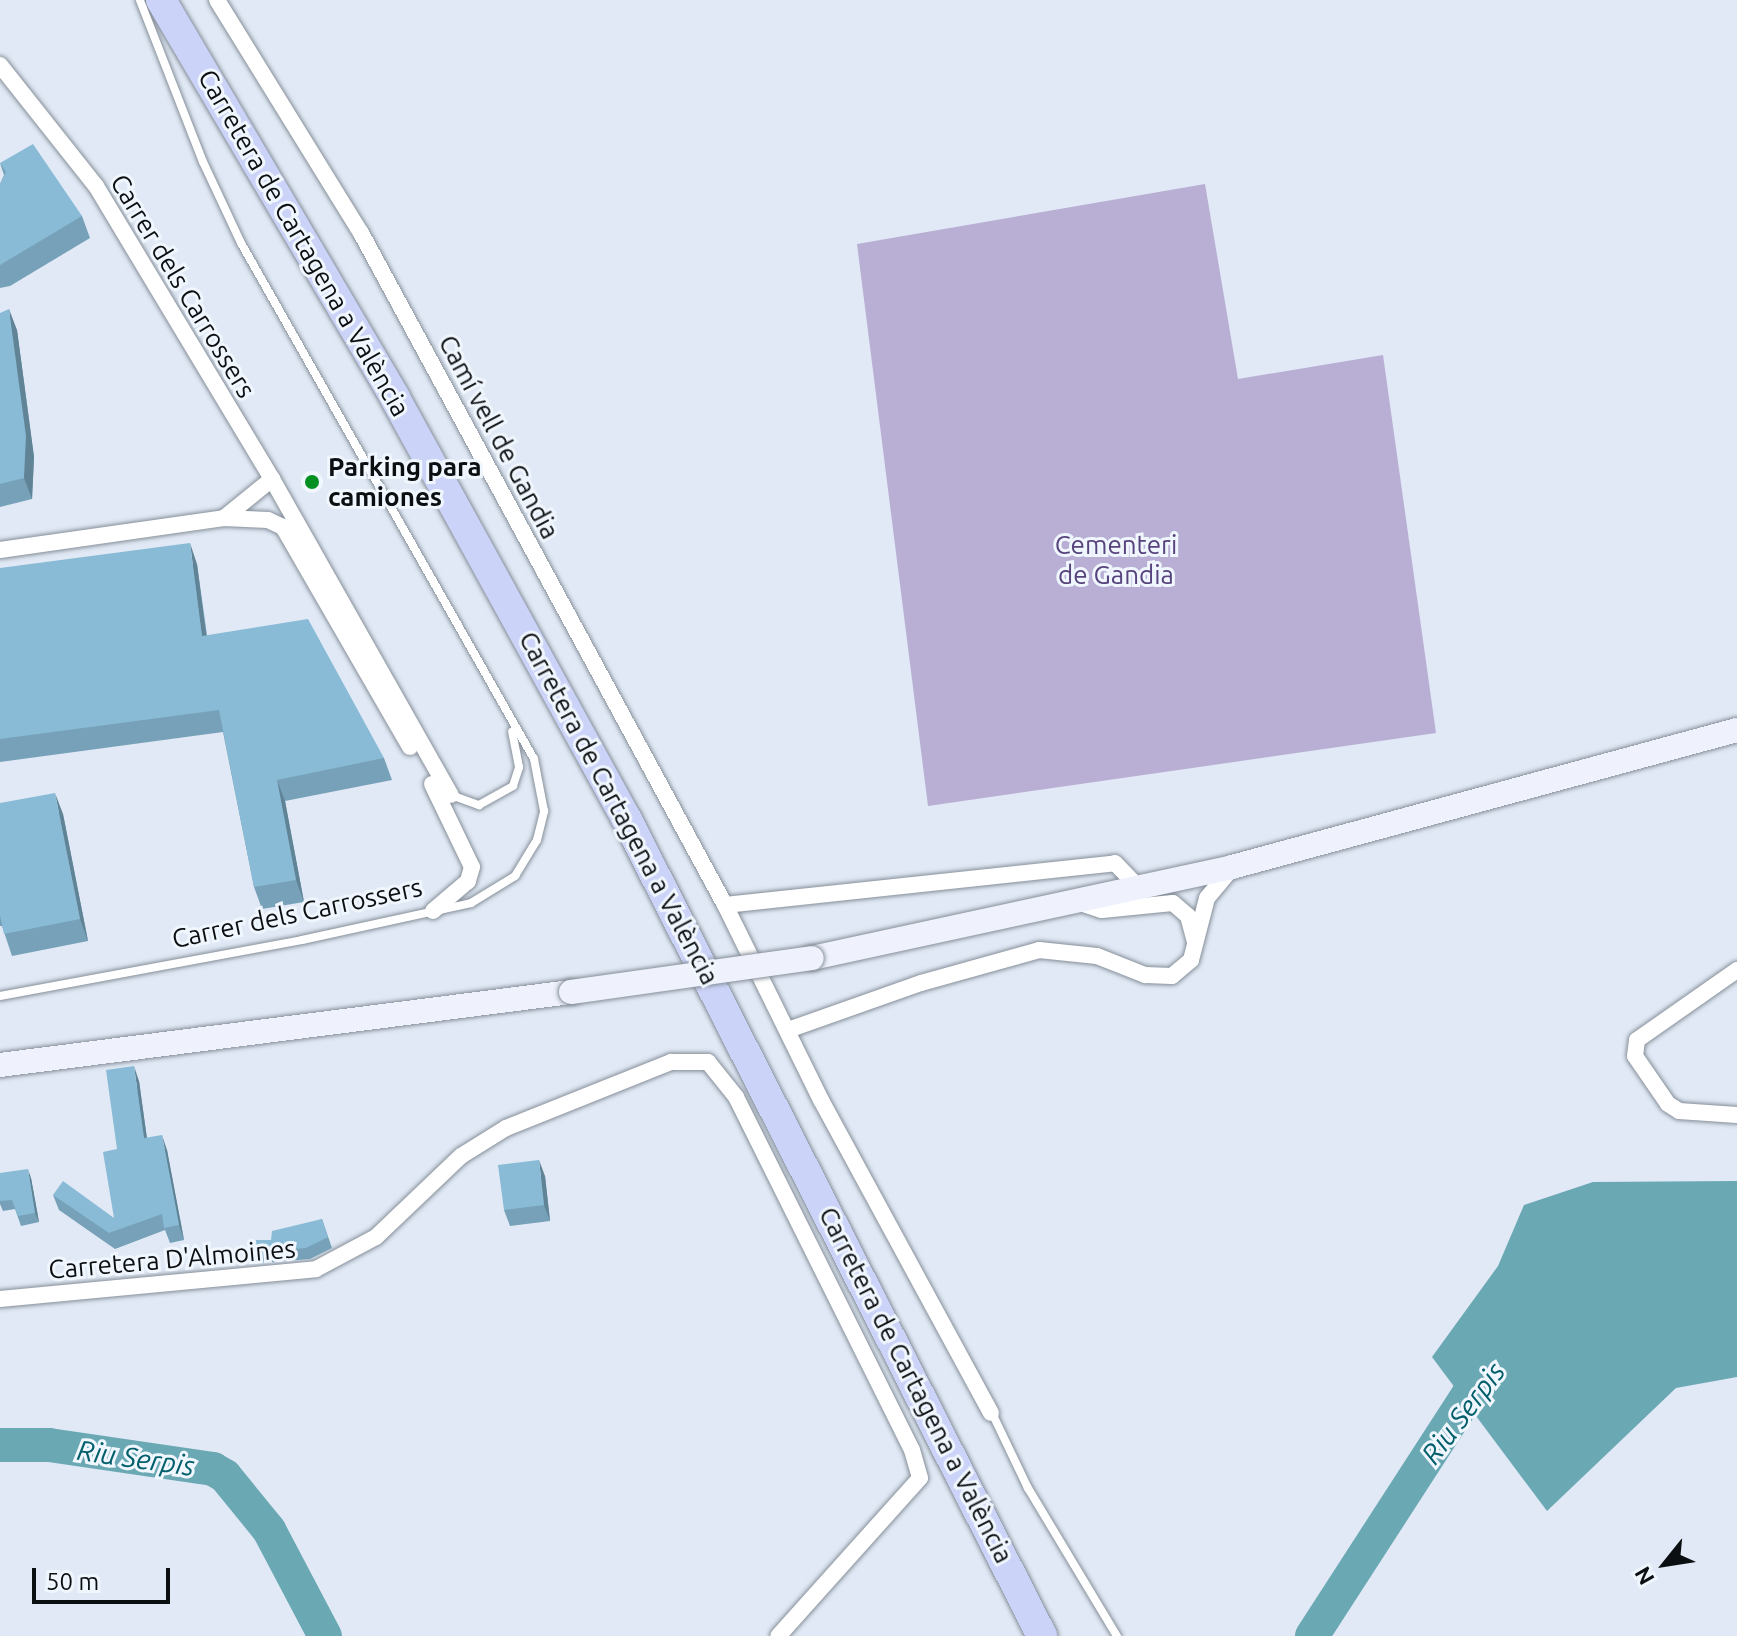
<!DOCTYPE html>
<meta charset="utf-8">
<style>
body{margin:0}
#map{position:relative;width:1737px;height:1636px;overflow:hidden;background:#e0e9f5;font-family:Ubuntu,sans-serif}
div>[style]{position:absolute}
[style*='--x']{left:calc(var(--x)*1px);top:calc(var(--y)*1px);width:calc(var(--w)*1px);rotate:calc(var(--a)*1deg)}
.green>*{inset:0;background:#b9afd4}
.water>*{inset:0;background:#6aa8b3}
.river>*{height:34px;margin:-17px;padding:0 17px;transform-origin:17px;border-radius:17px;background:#6aa8b3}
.roads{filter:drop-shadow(0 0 2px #868f99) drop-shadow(0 0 2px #868f99)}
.lane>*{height:8px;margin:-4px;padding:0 4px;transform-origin:4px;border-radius:4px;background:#fff}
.street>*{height:16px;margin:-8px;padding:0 8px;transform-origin:8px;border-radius:8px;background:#fff}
.secondary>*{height:24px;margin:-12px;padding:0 12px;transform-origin:12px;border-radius:12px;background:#eff2fd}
.highway>*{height:30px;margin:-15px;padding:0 15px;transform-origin:15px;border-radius:15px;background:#cbd3f8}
.bridges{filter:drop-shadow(0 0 2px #868f99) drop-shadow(0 0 2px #868f99)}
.secondary-bridge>*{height:24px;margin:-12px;padding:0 12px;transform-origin:12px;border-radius:12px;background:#eff2fd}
.wall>*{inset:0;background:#76a1b8}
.shaded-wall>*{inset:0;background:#608396}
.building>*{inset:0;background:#89bbd6}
.dots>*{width:22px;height:22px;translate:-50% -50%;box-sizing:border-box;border:4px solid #f0f6fd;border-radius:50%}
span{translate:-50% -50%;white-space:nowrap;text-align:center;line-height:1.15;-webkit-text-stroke:6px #f0f6fd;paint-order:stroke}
.street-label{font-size:26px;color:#0c0f12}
.poi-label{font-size:26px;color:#0c0f12;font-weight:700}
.left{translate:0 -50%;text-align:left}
.park-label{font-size:26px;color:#57437d}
.water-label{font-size:28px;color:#015e6b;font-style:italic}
.north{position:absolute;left:1625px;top:1524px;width:80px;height:80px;-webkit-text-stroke:6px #f0f6fd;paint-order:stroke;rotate:240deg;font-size:22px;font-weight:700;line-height:32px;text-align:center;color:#0c0f12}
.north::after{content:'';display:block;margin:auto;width:28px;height:36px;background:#0c0f12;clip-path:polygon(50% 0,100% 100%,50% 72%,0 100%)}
.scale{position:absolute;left:32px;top:1568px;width:138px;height:36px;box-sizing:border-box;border:4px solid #0c0f12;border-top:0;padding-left:10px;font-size:24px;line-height:28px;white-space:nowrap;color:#0c0f12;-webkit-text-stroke:6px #f0f6fd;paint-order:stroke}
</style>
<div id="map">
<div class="green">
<div style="clip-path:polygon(1205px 184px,1238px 379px,1383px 355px,1436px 733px,928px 806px,857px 244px)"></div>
</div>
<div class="water">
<div style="clip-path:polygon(1737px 1181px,1737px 1377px,1676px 1388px,1547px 1511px,1432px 1357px,1498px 1266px,1524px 1205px,1593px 1182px)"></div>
</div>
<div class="river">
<div style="--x:0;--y:1445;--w:49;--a:0"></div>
<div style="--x:49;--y:1445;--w:166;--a:8.3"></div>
<div style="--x:213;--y:1469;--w:14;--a:30"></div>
<div style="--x:225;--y:1476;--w:70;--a:50.8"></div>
<div style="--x:269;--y:1530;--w:120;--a:62.2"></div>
<div style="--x:1312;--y:1636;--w:287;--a:-57.1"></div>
<div style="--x:1468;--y:1395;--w:41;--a:-47"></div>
</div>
<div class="roads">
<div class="lane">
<div style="--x:451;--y:795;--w:30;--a:20"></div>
<div style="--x:479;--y:805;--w:39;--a:-29"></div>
<div style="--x:513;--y:786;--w:20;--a:-72"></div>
<div style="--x:519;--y:767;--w:36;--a:-101"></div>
<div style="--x:0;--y:996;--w:307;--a:-10.5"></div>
<div style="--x:302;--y:940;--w:173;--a:-12.3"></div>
<div style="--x:471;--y:903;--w:52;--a:-31.5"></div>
<div style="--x:515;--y:876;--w:42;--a:-58.6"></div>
<div style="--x:537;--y:840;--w:30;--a:-76"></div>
<div style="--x:544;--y:811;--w:53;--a:-100.9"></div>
<div style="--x:534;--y:759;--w:593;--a:-119.59"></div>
<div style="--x:241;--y:243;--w:89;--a:-115.1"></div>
<div style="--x:203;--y:162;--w:174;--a:-111.3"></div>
<div style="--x:992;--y:1413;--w:83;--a:64.4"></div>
<div style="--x:1028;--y:1488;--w:173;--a:59"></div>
</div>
<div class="street">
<div style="--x:217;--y:0;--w:274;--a:58.3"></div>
<div style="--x:361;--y:233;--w:764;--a:61.56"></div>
<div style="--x:725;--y:905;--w:217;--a:63.8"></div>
<div style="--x:821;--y:1100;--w:356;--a:61.5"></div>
<div style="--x:0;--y:65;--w:154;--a:51.6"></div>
<div style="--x:96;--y:186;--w:342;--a:59"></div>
<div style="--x:272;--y:479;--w:363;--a:60.5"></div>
<div style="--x:224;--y:518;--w:44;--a:2.6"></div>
<div style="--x:268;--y:520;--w:17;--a:25"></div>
<div style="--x:283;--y:527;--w:254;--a:60"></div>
<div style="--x:0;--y:550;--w:226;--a:-8.1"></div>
<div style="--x:224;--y:518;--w:62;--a:-39.1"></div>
<div style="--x:432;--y:784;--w:92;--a:64.3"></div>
<div style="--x:472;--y:867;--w:15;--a:106"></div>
<div style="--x:468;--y:881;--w:46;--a:139.4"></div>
<div style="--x:1077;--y:902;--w:26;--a:18"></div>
<div style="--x:1102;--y:910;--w:71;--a:-5.6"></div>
<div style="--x:1173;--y:903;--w:20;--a:41"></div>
<div style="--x:1188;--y:916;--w:28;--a:75"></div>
<div style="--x:725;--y:905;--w:392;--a:-6.1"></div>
<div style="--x:1115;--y:863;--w:33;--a:46"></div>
<div style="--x:1737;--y:970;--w:122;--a:145"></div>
<div style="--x:1637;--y:1040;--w:16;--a:97"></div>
<div style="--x:1635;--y:1056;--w:58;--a:55.5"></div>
<div style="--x:1668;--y:1104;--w:13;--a:32"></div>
<div style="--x:1679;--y:1111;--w:58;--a:3.9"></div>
<div style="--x:788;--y:1030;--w:141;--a:-19.5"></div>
<div style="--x:921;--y:983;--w:123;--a:-15.6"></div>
<div style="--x:1039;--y:950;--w:58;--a:5.9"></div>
<div style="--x:1097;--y:956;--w:52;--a:21.6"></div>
<div style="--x:1145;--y:975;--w:27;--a:2"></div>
<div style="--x:1172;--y:976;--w:25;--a:-40"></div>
<div style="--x:1191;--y:960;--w:64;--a:-75.5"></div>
<div style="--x:1207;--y:898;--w:39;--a:-50"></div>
<div style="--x:0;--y:1299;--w:317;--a:-5.4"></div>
<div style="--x:316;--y:1269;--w:68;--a:-28.1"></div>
<div style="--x:376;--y:1237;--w:117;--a:-43.6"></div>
<div style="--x:461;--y:1156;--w:53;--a:-31.9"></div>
<div style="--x:506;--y:1128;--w:178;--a:-21.8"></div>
<div style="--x:671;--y:1062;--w:37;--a:0"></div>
<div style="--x:708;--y:1062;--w:45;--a:51.3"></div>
<div style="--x:736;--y:1097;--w:394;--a:63.5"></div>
<div style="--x:912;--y:1450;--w:29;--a:74"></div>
<div style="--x:920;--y:1478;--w:212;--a:131.9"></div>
</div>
<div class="secondary">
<div style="--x:812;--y:958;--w:430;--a:-12.2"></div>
<div style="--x:1232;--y:867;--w:523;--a:-15.18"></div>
<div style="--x:0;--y:1065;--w:576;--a:-7.29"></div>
</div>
<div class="highway">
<div style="--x:161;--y:0;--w:462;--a:59.5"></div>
<div style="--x:395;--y:398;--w:479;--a:61.2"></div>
<div style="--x:626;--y:818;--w:918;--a:63.04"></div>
</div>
</div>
<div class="bridges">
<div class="secondary-bridge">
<div style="--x:571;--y:992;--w:243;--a:-8"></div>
</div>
</div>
<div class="wall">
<div style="clip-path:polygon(0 163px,82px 216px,90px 238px,10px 286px,0 288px,0 184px,4px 175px)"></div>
<div style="clip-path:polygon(0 313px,17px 330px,34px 457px,32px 499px,0 507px)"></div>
<div style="clip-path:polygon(197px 564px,207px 635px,384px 758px,392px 780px,285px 801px,304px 902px,262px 909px,254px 887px,223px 732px,0 762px,0 568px)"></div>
<div style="clip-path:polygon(0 803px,63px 814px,88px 941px,12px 956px,2px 926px,0 926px)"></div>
<div style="clip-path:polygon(139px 1081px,147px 1138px,167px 1150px,184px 1240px,170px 1243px,165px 1230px,115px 1249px,59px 1210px,53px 1195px,114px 1218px)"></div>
<div style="clip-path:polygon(0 1173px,31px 1178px,39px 1222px,21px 1226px,15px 1209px,3px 1211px,0 1204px)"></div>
<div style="clip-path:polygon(545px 1176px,550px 1221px,510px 1226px,504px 1210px)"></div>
<div style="clip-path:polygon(322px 1219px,332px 1248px,310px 1259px,261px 1263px,257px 1252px,271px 1240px)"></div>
</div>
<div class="shaded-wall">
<div style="clip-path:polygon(9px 309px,17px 330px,34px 457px,32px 499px,24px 478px)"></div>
<div style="clip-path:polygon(190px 543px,197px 564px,209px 658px,202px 636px)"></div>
<div style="clip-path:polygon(277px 780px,285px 801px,304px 902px,296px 880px)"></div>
<div style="clip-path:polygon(55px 793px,63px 814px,88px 941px,80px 919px)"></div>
<div style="clip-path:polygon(134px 1066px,139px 1081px,149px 1154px,144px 1138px)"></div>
<div style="clip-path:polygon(162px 1135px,167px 1150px,184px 1240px,179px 1225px)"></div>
<div style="clip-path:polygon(539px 1160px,545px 1176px,550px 1221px,544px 1205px)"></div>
<div style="clip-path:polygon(28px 1169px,31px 1178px,39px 1222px,35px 1213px)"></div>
</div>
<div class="building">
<div style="clip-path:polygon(33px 144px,82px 216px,0 265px,0 184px,6px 172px,0 163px)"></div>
<div style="clip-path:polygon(9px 309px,26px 436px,24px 478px,0 484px,0 313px)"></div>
<div style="clip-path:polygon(190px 543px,202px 636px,308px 619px,384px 758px,277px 780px,296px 880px,254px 887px,219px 710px,0 739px,0 568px)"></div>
<div style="clip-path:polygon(55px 793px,80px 919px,4px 934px,0 915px,0 803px)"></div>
<div style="clip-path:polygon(134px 1066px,144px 1138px,162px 1135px,179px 1225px,164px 1228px,162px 1214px,109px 1233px,53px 1195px,63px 1181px,114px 1218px,103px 1152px,117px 1149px,106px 1070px)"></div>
<div style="clip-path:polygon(539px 1160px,544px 1205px,504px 1210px,498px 1165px)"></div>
<div style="clip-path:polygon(28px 1169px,35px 1213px,18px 1216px,12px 1200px,0 1201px,0 1173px)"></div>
<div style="clip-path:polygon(322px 1219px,328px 1237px,306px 1248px,257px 1252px,256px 1240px,271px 1240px,272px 1231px)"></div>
</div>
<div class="dots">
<div style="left:312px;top:482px;background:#039022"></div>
</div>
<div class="street-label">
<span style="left:304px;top:243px;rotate:60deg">Carretera de Cartagena a València</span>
<span style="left:183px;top:286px;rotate:59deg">Carrer dels Carrossers</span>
<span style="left:499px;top:437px;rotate:62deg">Camí vell de Gandia</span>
<span style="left:619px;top:808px;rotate:62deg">Carretera de Cartagena a València</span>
<span style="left:297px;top:913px;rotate:-12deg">Carrer dels Carrossers</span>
<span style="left:172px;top:1259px;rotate:-5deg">Carretera D'Almoines</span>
<span style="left:916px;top:1385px;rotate:63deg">Carretera de Cartagena a València</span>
</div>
<div class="poi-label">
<span class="left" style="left:328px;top:482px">Parking para<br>camiones</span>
</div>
<div class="park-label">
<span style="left:1116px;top:560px">Cementeri<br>de Gandia</span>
</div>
<div class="water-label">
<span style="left:1463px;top:1413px;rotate:-53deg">Riu Serpis</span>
<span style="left:136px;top:1458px;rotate:8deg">Riu Serpis</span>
</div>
<div class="north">N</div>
<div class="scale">50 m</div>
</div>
